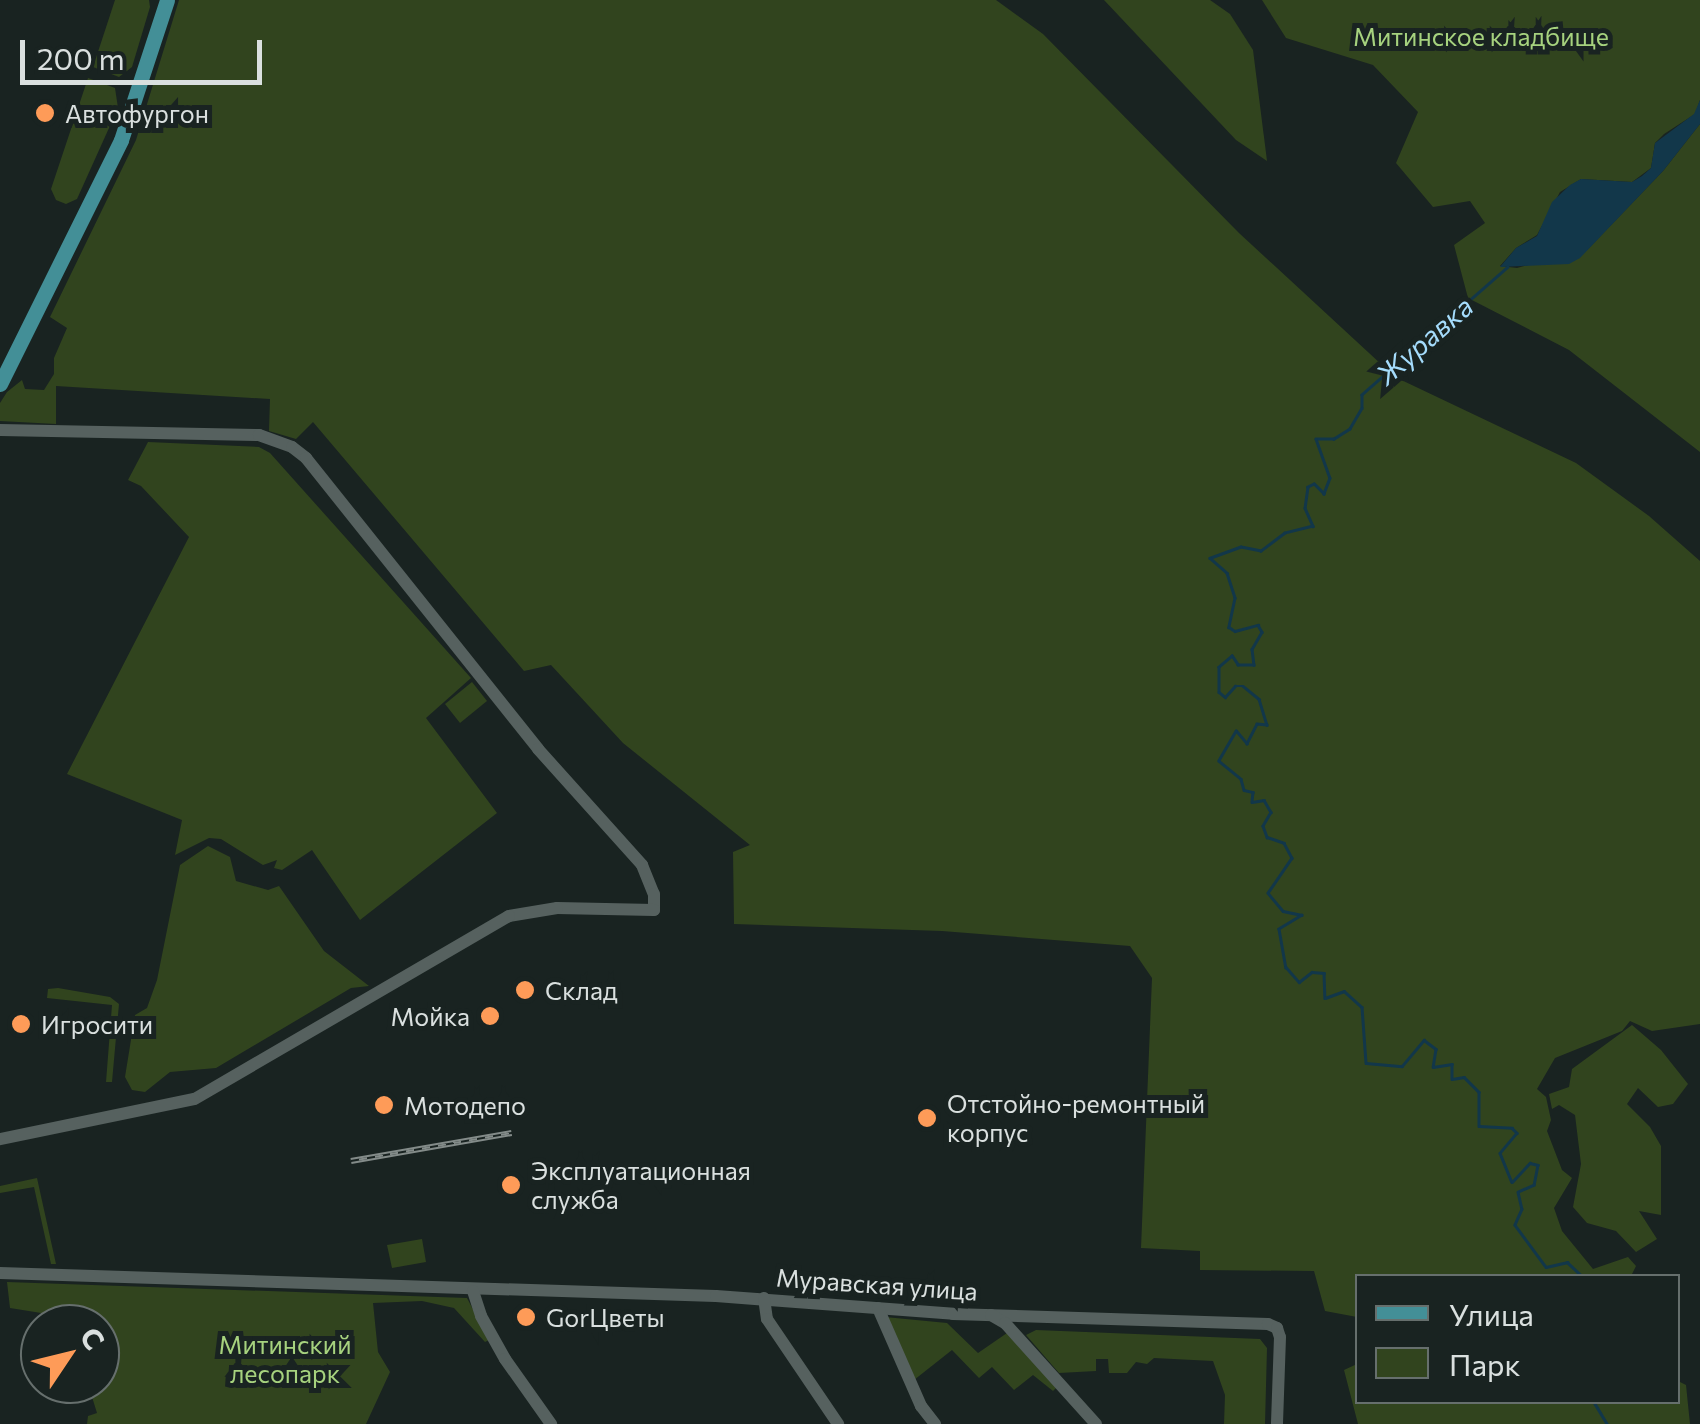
<!DOCTYPE html>
<meta charset="utf-8">
<style>
body{margin:0}
#map{position:relative;width:1700px;height:1424px;overflow:hidden;background:#192321;font-family:Commissioner,sans-serif}
div>[style]{position:absolute}
[style*='--x']{left:calc(var(--x)*1px);top:calc(var(--y)*1px);width:calc(var(--w)*1px);rotate:calc(var(--a)*1deg)}
.green>*{inset:0;background:#31441e}
.water>*{inset:0;background:#12374a}
.stream>*{height:2.5px;margin:-1.25px;padding:0 1.25px;transform-origin:1.25px;border-radius:1.25px;background:#12374a}
.minor>*{height:12px;margin:-6px;padding:0 6px;transform-origin:6px;border-radius:6px;background:#56615f}
.major>*{height:15px;margin:-7.5px;padding:0 7.5px;transform-origin:7.5px;border-radius:7.5px;background:#438f97}
.rail>*{height:6px;margin-top:-3px;transform-origin:0;background:repeating-linear-gradient(90deg,#192321 0 8px,#838b89 0 16px);box-sizing:border-box;border-block:2px solid #838b89}
.dots>*{width:28px;height:28px;translate:-50% -50%;box-sizing:border-box;border:5px solid #192321;border-radius:50%}
span{translate:-50% -50%;white-space:nowrap;text-align:center;line-height:1.15;-webkit-text-stroke:10px #192321;paint-order:stroke}
.park-label{font-size:25px;color:#a6d27e}
.poi-label{font-size:25px;color:#dae0df}
.left{translate:0 -50%;text-align:left}
.right{translate:-100% -50%;text-align:right}
.street-label{font-size:25px;color:#dae0df}
.water-label{font-size:28px;color:#a5dcfc;font-style:italic}
.legend{position:absolute;left:1355px;top:1274px;width:325px;height:130px;box-sizing:border-box;background:#192321;border:2px solid #666f6d;margin:0;padding:12px 18px;list-style:none;font-size:30px;color:#dae0df}
.legend li{display:flex;align-items:center;gap:20px;height:50px}
.legend b{width:50px;border:2px solid #666f6d}
.north{position:absolute;left:20px;top:1304px;width:100px;height:100px;box-sizing:border-box;background:#192321;border:2px solid #666f6d;border-radius:50%;rotate:55deg;font-size:28px;font-weight:700;line-height:40px;text-align:center;color:#dae0df}
.north::after{content:'';display:block;margin:auto;width:35px;height:45px;background:#fe9b58;clip-path:polygon(50% 0,100% 100%,50% 72%,0 100%)}
.scale{position:absolute;left:20px;top:40px;width:242px;height:45px;box-sizing:border-box;border:5px solid #dae0df;border-top:0;padding-left:12px;font-size:30px;line-height:35px;white-space:nowrap;color:#dae0df;-webkit-text-stroke:8px #192321;paint-order:stroke}
</style>
<div id="map">
<div class="green">
<div style="clip-path:polygon(115px 0,149px 0,150px 7px,132px 67px,119px 77px,93px 67px)"></div>
<div style="clip-path:polygon(179px 0,996px 0,1043px 34px,1239px 233px,1395px 377px,1576px 463px,1649px 516px,1700px 561px,1700px 1024px,1652px 1031px,1630px 1021px,1622px 1031px,1555px 1058px,1537px 1089px,1546px 1097px,1551px 1120px,1547px 1131px,1562px 1170px,1572px 1178px,1554px 1208px,1562px 1231px,1593px 1269px,1628px 1257px,1636px 1266px,1631px 1276px,1358px 1276px,1357px 1317px,1325px 1311px,1314px 1271px,1200px 1270px,1200px 1251px,1141px 1248px,1152px 978px,1130px 946px,942px 931px,734px 924px,733px 852px,750px 845px,623px 743px,551px 665px,524px 671px,313px 422px,296px 439px,269px 431px,270px 399px,56px 386px,56px 424px,0 421px,0 403px,7px 392px,22px 380px,25px 389px,44px 390px,54px 374px,54px 358px,67px 328px,50px 317px,136px 140px)"></div>
<div style="clip-path:polygon(1104px 0,1210px 0,1230px 14px,1253px 50px,1267px 161px,1236px 140px)"></div>
<div style="clip-path:polygon(1262px 0,1700px 0,1700px 100px,1695px 114px,1664px 134px,1655px 143px,1651px 168px,1632px 182px,1581px 179px,1560px 192px,1537px 235px,1516px 248px,1500px 266px,1517px 268px,1588px 249px,1663px 171px,1700px 124px,1700px 452px,1569px 350px,1468px 298px,1454px 245px,1485px 223px,1470px 201px,1433px 207px,1396px 163px,1418px 112px,1373px 65px,1286px 38px)"></div>
<div style="clip-path:polygon(88px 78px,115px 88px,118px 108px,77px 199px,66px 204px,56px 200px,51px 189px)"></div>
<div style="clip-path:polygon(148px 442px,259px 447px,270px 453px,471px 678px,426px 718px,497px 813px,360px 920px,312px 850px,282px 870px,274px 868px,277px 860px,263px 865px,221px 839px,209px 838px,175px 855px,182px 820px,67px 774px,189px 537px,141px 486px,128px 480px)"></div>
<div style="clip-path:polygon(472px 682px,487px 701px,460px 723px,445px 704px)"></div>
<div style="clip-path:polygon(208px 846px,230px 857px,236px 881px,268px 890px,279px 886px,324px 951px,369px 986px,351px 988px,216px 1068px,170px 1072px,145px 1092px,132px 1090px,125px 1077px,135px 1015px,147px 1008px,157px 980px,180px 865px)"></div>
<div style="clip-path:polygon(58px 988px,110px 997px,119px 1004px,112px 1082px,106px 1082px,112px 1005px,47px 998px,48px 989px)"></div>
<div style="clip-path:polygon(1632px 1025px,1661px 1050px,1688px 1084px,1673px 1104px,1658px 1107px,1638px 1088px,1627px 1104px,1650px 1127px,1661px 1146px,1661px 1215px,1639px 1211px,1657px 1239px,1636px 1252px,1616px 1231px,1587px 1223px,1573px 1207px,1581px 1164px,1575px 1115px,1559px 1105px,1552px 1109px,1549px 1094px,1569px 1087px,1572px 1069px)"></div>
<div style="clip-path:polygon(37px 1178px,56px 1264px,51px 1264px,34px 1187px,0 1193px,0 1186px)"></div>
<div style="clip-path:polygon(422px 1239px,426px 1262px,392px 1268px,387px 1245px)"></div>
<div style="clip-path:polygon(7px 1282px,467px 1298px,489px 1340px,485px 1342px,454px 1308px,422px 1301px,373px 1303px,378px 1352px,390px 1372px,366px 1424px,87px 1424px,88px 1416px,97px 1413px,88px 1384px,100px 1384px,100px 1324px,68px 1324px,66px 1317px,10px 1308px)"></div>
<div style="clip-path:polygon(885px 1317px,947px 1323px,978px 1353px,1007px 1333px,1057px 1387px,1053px 1391px,1033px 1375px,1014px 1390px,992px 1367px,979px 1378px,952px 1350px,914px 1380px)"></div>
<div style="clip-path:polygon(1036px 1330px,1260px 1339px,1267px 1348px,1265px 1424px,1224px 1424px,1225px 1395px,1213px 1361px,1154px 1358px,1147px 1364px,1136px 1362px,1127px 1373px,1109px 1373px,1108px 1359px,1096px 1359px,1096px 1371px,1059px 1373px,1026px 1335px)"></div>
<div style="clip-path:polygon(1357px 1364px,1358px 1402px,1678px 1402px,1678px 1381px,1686px 1385px,1690px 1424px,1358px 1424px,1344px 1370px)"></div>
</div>
<div class="water">
<div style="clip-path:polygon(1700px 100px,1700px 124px,1663px 171px,1580px 258px,1569px 264px,1500px 267px,1516px 248px,1537px 236px,1552px 202px,1570px 185px,1581px 179px,1632px 182px,1642px 176px,1651px 168px,1655px 143px,1694px 114px)"></div>
</div>
<div class="stream">
<div style="--x:1508;--y:267;--w:194;--a:138.8"></div>
<div style="--x:1362;--y:395;--w:13;--a:90"></div>
<div style="--x:1362;--y:408;--w:24;--a:120"></div>
<div style="--x:1350;--y:429;--w:19;--a:148"></div>
<div style="--x:1334;--y:439;--w:18;--a:180"></div>
<div style="--x:1316;--y:439;--w:41;--a:70.3"></div>
<div style="--x:1330;--y:478;--w:17;--a:111"></div>
<div style="--x:1324;--y:494;--w:14;--a:-135"></div>
<div style="--x:1314;--y:484;--w:7;--a:153"></div>
<div style="--x:1308;--y:487;--w:21;--a:98"></div>
<div style="--x:1305;--y:508;--w:20;--a:66"></div>
<div style="--x:1313;--y:526;--w:29;--a:166"></div>
<div style="--x:1285;--y:533;--w:30;--a:143"></div>
<div style="--x:1261;--y:551;--w:20;--a:-169"></div>
<div style="--x:1241;--y:547;--w:33;--a:160"></div>
<div style="--x:1210;--y:558;--w:23;--a:41"></div>
<div style="--x:1227;--y:573;--w:26;--a:72"></div>
<div style="--x:1235;--y:598;--w:30;--a:102"></div>
<div style="--x:1229;--y:627;--w:7;--a:34"></div>
<div style="--x:1235;--y:631;--w:24;--a:-15"></div>
<div style="--x:1258;--y:625;--w:8;--a:60"></div>
<div style="--x:1262;--y:632;--w:20;--a:120"></div>
<div style="--x:1252;--y:649;--w:16;--a:83"></div>
<div style="--x:1254;--y:665;--w:16;--a:180"></div>
<div style="--x:1238;--y:665;--w:11;--a:-124"></div>
<div style="--x:1232;--y:656;--w:17;--a:140"></div>
<div style="--x:1219;--y:667;--w:25;--a:90"></div>
<div style="--x:1219;--y:692;--w:8;--a:40"></div>
<div style="--x:1225;--y:697;--w:15;--a:-48"></div>
<div style="--x:1235;--y:686;--w:8;--a:0"></div>
<div style="--x:1243;--y:686;--w:21;--a:39"></div>
<div style="--x:1259;--y:699;--w:27;--a:73"></div>
<div style="--x:1267;--y:725;--w:10;--a:-174"></div>
<div style="--x:1257;--y:724;--w:22;--a:117"></div>
<div style="--x:1247;--y:744;--w:17;--a:-130"></div>
<div style="--x:1236;--y:731;--w:34;--a:120"></div>
<div style="--x:1219;--y:761;--w:28;--a:39"></div>
<div style="--x:1241;--y:779;--w:11;--a:75"></div>
<div style="--x:1244;--y:790;--w:9;--a:13"></div>
<div style="--x:1253;--y:792;--w:10;--a:96"></div>
<div style="--x:1252;--y:802;--w:12;--a:-9"></div>
<div style="--x:1264;--y:800;--w:14;--a:60"></div>
<div style="--x:1271;--y:812;--w:16;--a:120"></div>
<div style="--x:1263;--y:826;--w:12;--a:70"></div>
<div style="--x:1267;--y:837;--w:18;--a:19"></div>
<div style="--x:1284;--y:843;--w:17;--a:62"></div>
<div style="--x:1292;--y:858;--w:42;--a:124.4"></div>
<div style="--x:1268;--y:893;--w:23;--a:50"></div>
<div style="--x:1283;--y:911;--w:19;--a:12"></div>
<div style="--x:1302;--y:915;--w:27;--a:149"></div>
<div style="--x:1279;--y:929;--w:39;--a:80"></div>
<div style="--x:1286;--y:967;--w:20;--a:49"></div>
<div style="--x:1299;--y:982;--w:16;--a:-38"></div>
<div style="--x:1312;--y:972;--w:12;--a:5"></div>
<div style="--x:1324;--y:973;--w:25;--a:88"></div>
<div style="--x:1325;--y:998;--w:20;--a:-20"></div>
<div style="--x:1344;--y:991;--w:24;--a:42"></div>
<div style="--x:1362;--y:1007;--w:56;--a:85.9"></div>
<div style="--x:1366;--y:1063;--w:36;--a:5"></div>
<div style="--x:1402;--y:1066;--w:34;--a:-50"></div>
<div style="--x:1424;--y:1040;--w:15;--a:37"></div>
<div style="--x:1436;--y:1049;--w:18;--a:99"></div>
<div style="--x:1433;--y:1067;--w:19;--a:-9"></div>
<div style="--x:1452;--y:1064;--w:15;--a:90"></div>
<div style="--x:1452;--y:1079;--w:12;--a:-9"></div>
<div style="--x:1464;--y:1077;--w:21;--a:45"></div>
<div style="--x:1479;--y:1092;--w:34;--a:90"></div>
<div style="--x:1479;--y:1126;--w:33;--a:3"></div>
<div style="--x:1512;--y:1128;--w:7;--a:45"></div>
<div style="--x:1517;--y:1133;--w:26;--a:130"></div>
<div style="--x:1500;--y:1153;--w:31;--a:68"></div>
<div style="--x:1512;--y:1182;--w:26;--a:-47"></div>
<div style="--x:1530;--y:1163;--w:8;--a:14"></div>
<div style="--x:1538;--y:1165;--w:20;--a:101"></div>
<div style="--x:1534;--y:1185;--w:17;--a:156"></div>
<div style="--x:1518;--y:1192;--w:17;--a:77"></div>
<div style="--x:1522;--y:1209;--w:17;--a:114"></div>
<div style="--x:1515;--y:1225;--w:52;--a:53.6"></div>
<div style="--x:1546;--y:1267;--w:22;--a:-13"></div>
<div style="--x:1567;--y:1262;--w:21;--a:43"></div>
<div style="--x:1594;--y:1402;--w:26;--a:59"></div>
</div>
<div class="minor">
<div style="--x:0;--y:430;--w:259;--a:1.1"></div>
<div style="--x:259;--y:435;--w:35;--a:20"></div>
<div style="--x:292;--y:447;--w:18;--a:38"></div>
<div style="--x:306;--y:458;--w:372;--a:51.4"></div>
<div style="--x:538;--y:749;--w:156;--a:48.1"></div>
<div style="--x:642;--y:865;--w:31;--a:68"></div>
<div style="--x:654;--y:894;--w:16;--a:90"></div>
<div style="--x:654;--y:910;--w:97;--a:-178.8"></div>
<div style="--x:557;--y:908;--w:49;--a:170.5"></div>
<div style="--x:509;--y:916;--w:364;--a:149.8"></div>
<div style="--x:194;--y:1099;--w:198;--a:168.3"></div>
<div style="--x:0;--y:1273;--w:716;--a:1.84"></div>
<div style="--x:716;--y:1296;--w:238;--a:4.3"></div>
<div style="--x:953;--y:1314;--w:315;--a:1.8"></div>
<div style="--x:1268;--y:1324;--w:10;--a:24"></div>
<div style="--x:1277;--y:1328;--w:9;--a:72"></div>
<div style="--x:1280;--y:1337;--w:87;--a:92"></div>
<div style="--x:473;--y:1291;--w:26;--a:72"></div>
<div style="--x:481;--y:1316;--w:49;--a:60.8"></div>
<div style="--x:505;--y:1359;--w:80;--a:54.7"></div>
<div style="--x:764;--y:1298;--w:21;--a:82"></div>
<div style="--x:767;--y:1319;--w:127;--a:55.9"></div>
<div style="--x:878;--y:1308;--w:107;--a:66.3"></div>
<div style="--x:921;--y:1406;--w:23;--a:52"></div>
<div style="--x:991;--y:1315;--w:16;--a:30"></div>
<div style="--x:1005;--y:1323;--w:136;--a:48"></div>
</div>
<div class="major">
<div style="--x:0;--y:384;--w:272;--a:-63.6"></div>
<div style="--x:121;--y:140;--w:147;--a:-71.8"></div>
</div>
<div class="rail">
<div style="--x:351;--y:1161;--w:163;--a:-9.9"></div>
</div>
<div class="dots">
<div style="left:45px;top:113px;background:#fe9b58"></div>
<div style="left:525px;top:990px;background:#fe9b58"></div>
<div style="left:490px;top:1016px;background:#fe9b58"></div>
<div style="left:21px;top:1024px;background:#fe9b58"></div>
<div style="left:384px;top:1105px;background:#fe9b58"></div>
<div style="left:927px;top:1118px;background:#fe9b58"></div>
<div style="left:511px;top:1185px;background:#fe9b58"></div>
<div style="left:526px;top:1317px;background:#fe9b58"></div>
</div>
<div class="park-label">
<span style="left:1481px;top:36px">Митинское кладбище</span>
<span style="left:285px;top:1359px">Митинский<br>лесопарк</span>
</div>
<div class="poi-label">
<span class="left" style="left:65px;top:113px">Автофургон</span>
<span class="left" style="left:545px;top:990px">Склад</span>
<span class="right" style="left:470px;top:1016px">Мойка</span>
<span class="left" style="left:41px;top:1024px">Игросити</span>
<span class="left" style="left:947px;top:1118px">Отстойно-ремонтный<br>корпус</span>
<span class="left" style="left:404px;top:1105px">Мотодепо</span>
<span class="left" style="left:531px;top:1185px">Эксплуатационная<br>служба</span>
<span class="left" style="left:546px;top:1317px">GorЦветы</span>
</div>
<div class="street-label">
<span style="left:877px;top:1284px;rotate:4deg">Муравская улица</span>
</div>
<div class="water-label">
<span style="left:1424px;top:340px;rotate:-41deg">Журавка</span>
</div>
<ul class="legend">
<li><b style="height:12px;background:#438f97"></b>Улица</li>
<li><b style="height:28px;background:#31441e"></b>Парк</li>
</ul>
<div class="north">С</div>
<div class="scale">200 m</div>
</div>
